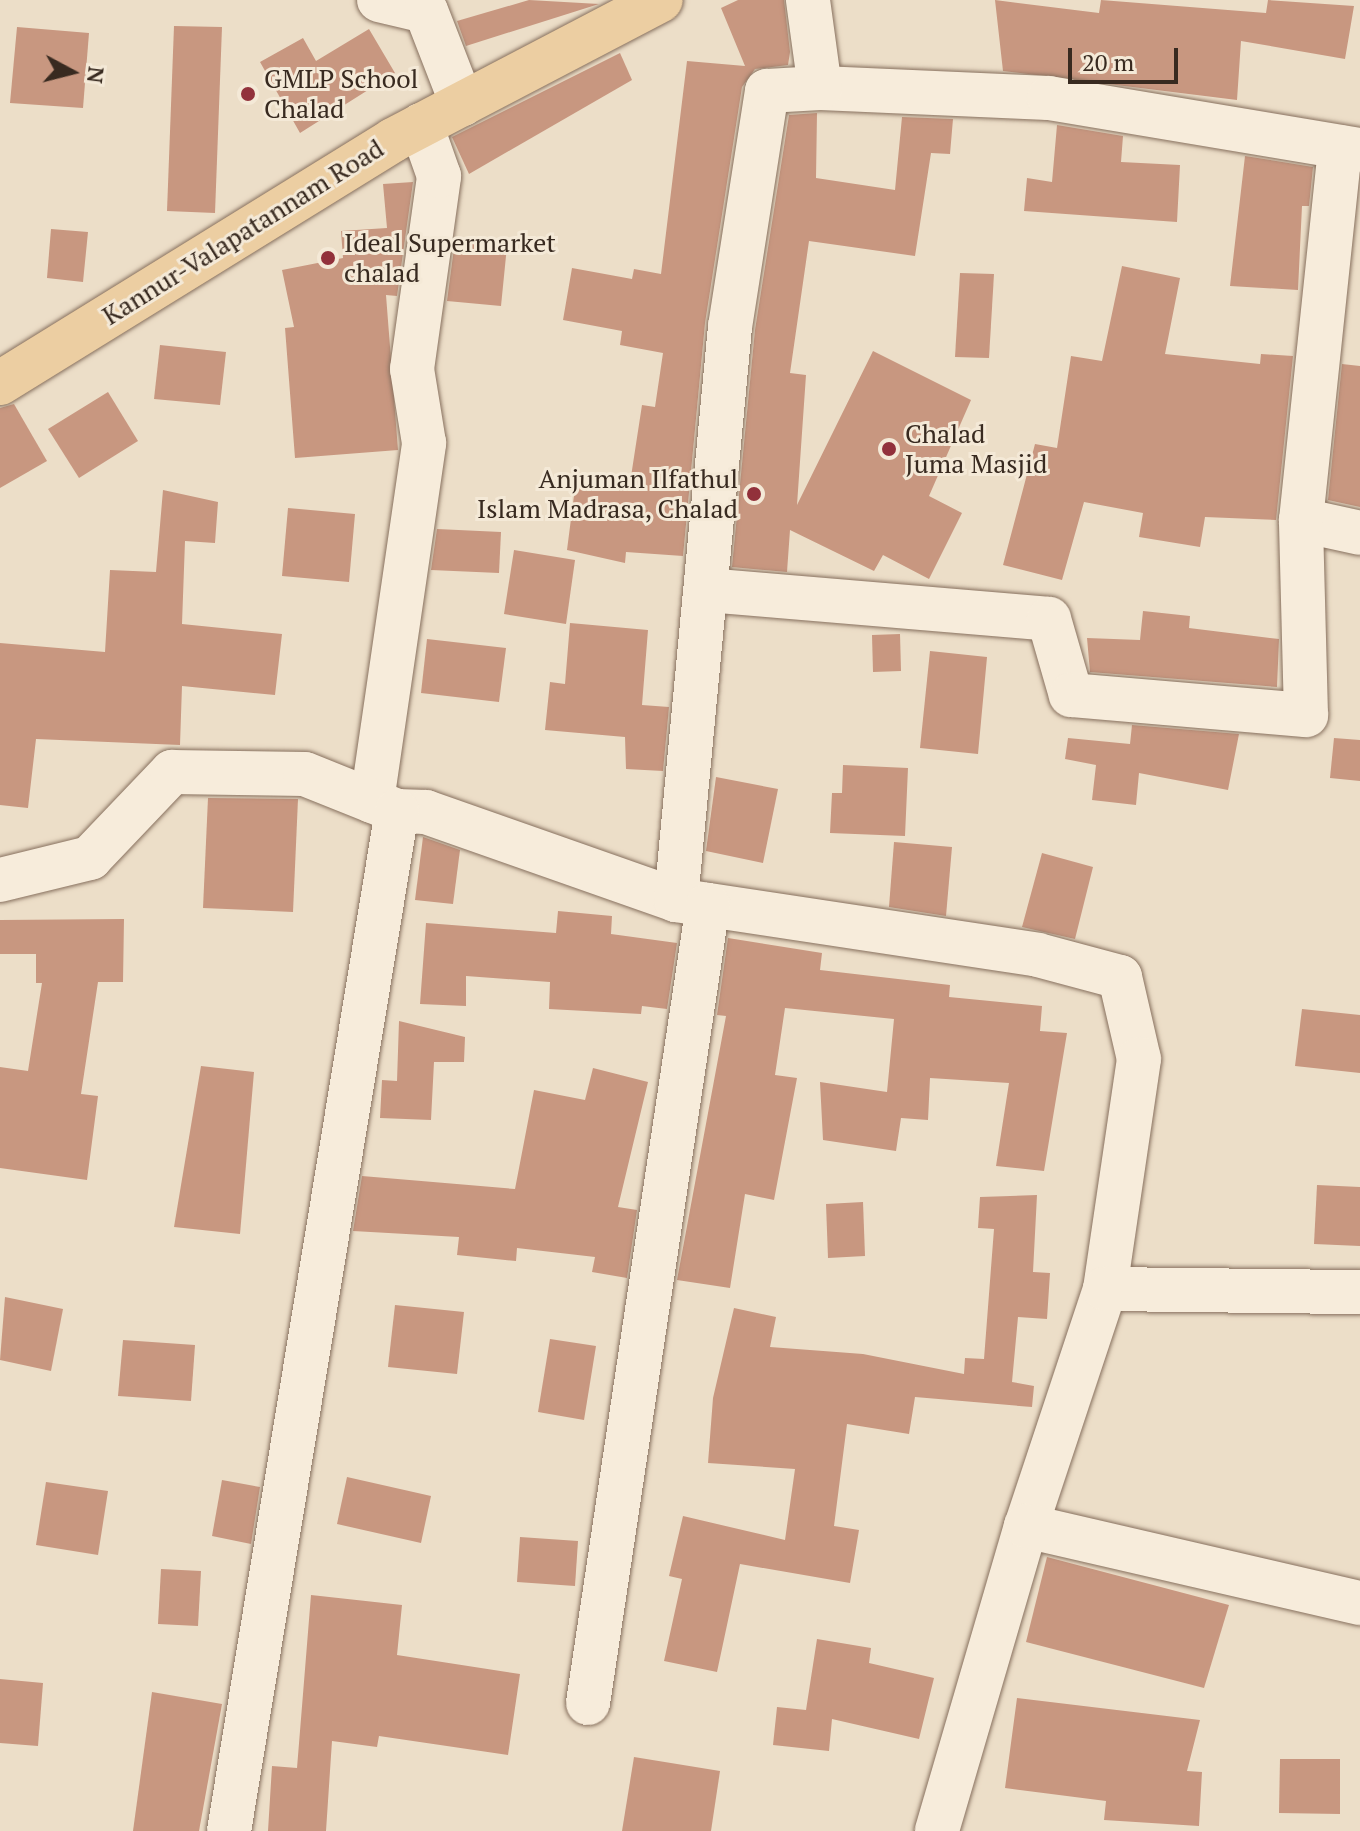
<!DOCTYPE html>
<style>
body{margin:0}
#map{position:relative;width:1360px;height:1831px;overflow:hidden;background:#ecdec8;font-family:"PT Serif",serif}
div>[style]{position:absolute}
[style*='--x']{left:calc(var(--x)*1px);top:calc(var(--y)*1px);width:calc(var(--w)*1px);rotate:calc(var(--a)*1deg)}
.building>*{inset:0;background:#c89780}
.roads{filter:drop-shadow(0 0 2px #87705e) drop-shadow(0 0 2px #87705e)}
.minor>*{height:44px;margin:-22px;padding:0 22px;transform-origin:22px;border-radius:22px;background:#f7ecdb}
.major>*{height:44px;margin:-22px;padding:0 22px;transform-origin:22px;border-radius:22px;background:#eccea2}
.dots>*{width:22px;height:22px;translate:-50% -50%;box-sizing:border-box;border:4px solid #f4e9d7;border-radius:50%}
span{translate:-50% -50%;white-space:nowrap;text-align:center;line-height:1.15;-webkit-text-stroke:6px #f4e9d7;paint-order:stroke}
.poi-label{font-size:26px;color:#382a20}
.left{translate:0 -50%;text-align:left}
.right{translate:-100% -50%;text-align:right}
.street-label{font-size:26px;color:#382a20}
.north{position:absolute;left:32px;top:32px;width:80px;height:80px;-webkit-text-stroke:6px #f4e9d7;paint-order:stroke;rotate:97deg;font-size:22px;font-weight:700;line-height:32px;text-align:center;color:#382a20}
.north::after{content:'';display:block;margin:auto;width:28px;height:36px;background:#382a20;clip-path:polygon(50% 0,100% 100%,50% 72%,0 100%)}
.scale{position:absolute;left:1068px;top:48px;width:110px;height:36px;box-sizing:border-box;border:4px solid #382a20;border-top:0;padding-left:10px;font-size:24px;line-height:28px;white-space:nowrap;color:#382a20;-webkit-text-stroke:6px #f4e9d7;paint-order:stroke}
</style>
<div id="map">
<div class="building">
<div style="clip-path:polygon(529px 0,599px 4px,466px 46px,457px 21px)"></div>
<div style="clip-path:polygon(738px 0,784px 0,790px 52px,788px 65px,755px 69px,742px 87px,705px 323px,683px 556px,626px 552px,625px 563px,567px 550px,577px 472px,630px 483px,642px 405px,655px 407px,663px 353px,620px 345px,622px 331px,563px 320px,572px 268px,632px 279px,634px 269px,661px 274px,687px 61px,745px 66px,721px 8px)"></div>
<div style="clip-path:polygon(995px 0,1099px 13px,1101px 0,1266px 13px,1268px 0,1354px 6px,1345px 59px,1241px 41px,1237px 100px,1003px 71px)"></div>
<div style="clip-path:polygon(174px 26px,222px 27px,215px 213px,167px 211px)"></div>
<div style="clip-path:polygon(17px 27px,89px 33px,83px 108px,10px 103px)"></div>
<div style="clip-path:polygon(369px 29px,395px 73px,300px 133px,260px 62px,303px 38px,316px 61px)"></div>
<div style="clip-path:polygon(620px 53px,632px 80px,469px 174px,452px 137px)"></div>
<div style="clip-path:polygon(817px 113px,816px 178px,895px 190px,902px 117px,953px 119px,950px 154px,931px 153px,915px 256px,809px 241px,790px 373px,806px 375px,797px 505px,873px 351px,971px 400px,929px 496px,962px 513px,929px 579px,883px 555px,874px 571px,790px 530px,787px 572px,732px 567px,755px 330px,789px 115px)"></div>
<div style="clip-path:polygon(1057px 125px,1123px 136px,1121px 162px,1180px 165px,1177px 222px,1024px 211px,1027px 178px,1052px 182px)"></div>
<div style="clip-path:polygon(1245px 156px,1313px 167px,1309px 206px,1302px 206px,1298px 290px,1230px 286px)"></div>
<div style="clip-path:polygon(413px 182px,397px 296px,386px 295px,398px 450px,295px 458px,285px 328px,294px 327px,282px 270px,343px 258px,341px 231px,387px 228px,383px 184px)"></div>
<div style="clip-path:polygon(51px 229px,88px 232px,83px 282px,47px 278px)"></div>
<div style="clip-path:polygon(455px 241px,507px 246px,501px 306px,447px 301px)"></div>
<div style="clip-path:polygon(1122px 266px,1180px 278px,1165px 354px,1260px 364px,1261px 354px,1293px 356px,1276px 520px,1205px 517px,1200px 547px,1139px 537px,1143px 513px,1084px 502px,1062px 580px,1003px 565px,1035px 444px,1057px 448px,1071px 356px,1102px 361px)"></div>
<div style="clip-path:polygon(960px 273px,994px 274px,989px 358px,955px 357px)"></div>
<div style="clip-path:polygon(160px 345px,226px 352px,220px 405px,154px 399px)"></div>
<div style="clip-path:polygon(1342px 364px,1360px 366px,1360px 507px,1328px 500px)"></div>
<div style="clip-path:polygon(108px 392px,138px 441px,79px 478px,48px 429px)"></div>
<div style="clip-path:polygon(14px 404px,47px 461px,0 488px,0 408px)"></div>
<div style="clip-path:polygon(163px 490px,218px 502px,215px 543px,185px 541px,182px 624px,282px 634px,275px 695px,182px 686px,180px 745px,36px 739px,28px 808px,0 805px,0 643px,105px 652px,110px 570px,156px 572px)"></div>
<div style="clip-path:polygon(288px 508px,355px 514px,349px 582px,282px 576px)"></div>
<div style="clip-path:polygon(437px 529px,501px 532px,499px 573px,431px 570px)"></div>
<div style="clip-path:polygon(514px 550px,575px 560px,566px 624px,504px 614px)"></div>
<div style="clip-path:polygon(1143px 611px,1190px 616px,1189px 628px,1279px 639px,1277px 687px,1090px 672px,1087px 638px,1140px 640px)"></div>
<div style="clip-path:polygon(570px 623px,648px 630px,642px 705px,669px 707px,663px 771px,626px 769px,625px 737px,545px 730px,550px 682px,565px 684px)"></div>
<div style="clip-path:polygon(900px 634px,901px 671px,873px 672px,872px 635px)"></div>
<div style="clip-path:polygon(427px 639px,506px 648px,499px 702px,421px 693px)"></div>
<div style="clip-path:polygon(930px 651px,987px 657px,978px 754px,920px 748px)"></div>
<div style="clip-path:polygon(1132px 725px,1239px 734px,1228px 790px,1139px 773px,1136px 805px,1092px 800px,1096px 765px,1065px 759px,1068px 738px,1130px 744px)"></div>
<div style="clip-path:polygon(1334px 738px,1360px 740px,1360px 781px,1330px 778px)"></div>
<div style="clip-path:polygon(843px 765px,908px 768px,905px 836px,830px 833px,832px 793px,842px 793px)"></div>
<div style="clip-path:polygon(716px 777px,778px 789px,763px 863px,706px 851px)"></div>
<div style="clip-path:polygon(208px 798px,298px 799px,293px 912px,203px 908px)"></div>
<div style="clip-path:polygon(423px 837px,460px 850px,453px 904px,415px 900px)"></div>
<div style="clip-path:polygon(894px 842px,952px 847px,946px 916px,889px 907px)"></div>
<div style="clip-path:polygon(1042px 853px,1093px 867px,1075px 939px,1022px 927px)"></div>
<div style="clip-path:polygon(558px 911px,612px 916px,611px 934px,677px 943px,667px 1009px,642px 1006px,641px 1014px,549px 1009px,550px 982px,466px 976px,466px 1006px,420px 1004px,426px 923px,556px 933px)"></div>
<div style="clip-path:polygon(124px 919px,123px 982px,98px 982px,81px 1094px,98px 1096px,87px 1180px,0 1168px,0 1067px,28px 1071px,42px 983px,36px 983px,36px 954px,0 954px,0 920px)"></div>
<div style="clip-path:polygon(728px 938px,822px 953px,820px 970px,950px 985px,949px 997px,1042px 1006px,1040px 1031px,1067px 1033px,1044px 1171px,996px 1166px,1009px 1083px,930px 1078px,928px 1120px,901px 1118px,896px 1151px,823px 1140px,820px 1082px,887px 1092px,894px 1019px,785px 1008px,775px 1075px,797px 1078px,774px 1200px,745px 1194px,730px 1288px,677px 1280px,726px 1016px,717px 1015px)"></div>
<div style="clip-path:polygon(1302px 1009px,1360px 1015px,1360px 1073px,1295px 1066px)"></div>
<div style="clip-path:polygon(399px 1021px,465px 1037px,464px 1062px,434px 1062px,431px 1120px,380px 1118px,382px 1080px,397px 1081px)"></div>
<div style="clip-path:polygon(201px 1066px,254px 1072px,240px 1234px,174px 1227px)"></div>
<div style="clip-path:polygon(593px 1068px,648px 1082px,618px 1207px,637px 1210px,627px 1278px,592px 1272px,595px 1257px,517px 1248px,516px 1261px,457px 1255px,459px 1237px,353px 1231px,362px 1176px,515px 1189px,534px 1090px,585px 1100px)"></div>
<div style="clip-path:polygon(1317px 1185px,1360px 1187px,1360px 1246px,1314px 1244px)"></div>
<div style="clip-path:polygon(1037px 1195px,1033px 1272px,1050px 1273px,1047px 1319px,1018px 1317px,1012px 1382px,1034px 1386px,1032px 1407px,915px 1397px,909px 1434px,847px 1424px,834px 1526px,859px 1530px,850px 1583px,740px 1564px,717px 1672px,664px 1661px,682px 1579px,669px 1576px,683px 1516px,785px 1540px,795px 1469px,708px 1463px,713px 1398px,734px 1308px,776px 1317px,770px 1347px,863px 1354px,964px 1374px,965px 1358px,984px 1359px,994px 1229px,978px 1228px,980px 1197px)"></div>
<div style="clip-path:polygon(863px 1202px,865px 1256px,828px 1258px,826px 1204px)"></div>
<div style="clip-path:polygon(5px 1297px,63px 1309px,51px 1371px,0 1360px)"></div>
<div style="clip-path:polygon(395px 1305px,464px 1312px,457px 1374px,388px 1367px)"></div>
<div style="clip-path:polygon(550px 1339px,596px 1346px,584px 1420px,538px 1412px)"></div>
<div style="clip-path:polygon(123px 1340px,195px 1345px,191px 1401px,118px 1396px)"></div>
<div style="clip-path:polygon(347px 1477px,431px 1496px,421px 1543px,337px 1524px)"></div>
<div style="clip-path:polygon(222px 1480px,260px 1487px,251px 1544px,212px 1536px)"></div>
<div style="clip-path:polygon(46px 1482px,108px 1491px,98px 1555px,36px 1545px)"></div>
<div style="clip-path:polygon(520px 1537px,578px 1541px,575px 1586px,517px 1582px)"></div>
<div style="clip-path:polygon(1047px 1557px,1229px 1605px,1204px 1688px,1026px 1642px)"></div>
<div style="clip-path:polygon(161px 1569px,201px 1571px,198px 1626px,158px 1624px)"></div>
<div style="clip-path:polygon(311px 1595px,402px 1605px,397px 1655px,520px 1674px,508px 1755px,379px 1736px,377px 1747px,332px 1741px,326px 1831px,268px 1831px,272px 1766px,297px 1768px)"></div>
<div style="clip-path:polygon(817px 1639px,871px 1648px,869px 1663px,934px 1678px,919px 1739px,832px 1719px,829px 1751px,773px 1745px,777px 1707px,806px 1710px)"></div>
<div style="clip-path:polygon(0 1679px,43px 1683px,38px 1746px,0 1743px)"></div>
<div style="clip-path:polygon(152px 1692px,222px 1704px,199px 1831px,133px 1831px)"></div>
<div style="clip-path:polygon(1017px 1698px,1200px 1720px,1187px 1771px,1202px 1772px,1199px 1826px,1104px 1820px,1106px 1801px,1005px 1788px)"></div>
<div style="clip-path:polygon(634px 1757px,720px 1771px,711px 1831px,622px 1831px)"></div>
<div style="clip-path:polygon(1280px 1759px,1340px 1759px,1340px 1814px,1279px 1813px)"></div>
</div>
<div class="roads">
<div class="minor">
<div style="--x:379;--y:0;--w:48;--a:13.2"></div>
<div style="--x:426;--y:11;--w:100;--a:68.8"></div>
<div style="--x:820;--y:88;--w:229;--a:2.5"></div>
<div style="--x:1049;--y:98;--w:315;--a:9.5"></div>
<div style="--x:1301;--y:520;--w:60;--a:12.4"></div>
<div style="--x:706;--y:590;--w:344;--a:4.8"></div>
<div style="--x:1049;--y:619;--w:79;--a:73.9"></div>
<div style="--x:1071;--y:695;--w:236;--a:4.9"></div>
<div style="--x:1306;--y:715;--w:195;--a:-91.5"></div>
<div style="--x:1301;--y:520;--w:375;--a:-84"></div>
<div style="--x:372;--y:801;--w:362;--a:-81.7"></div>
<div style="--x:424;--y:443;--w:75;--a:-99.2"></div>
<div style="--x:412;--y:369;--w:195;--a:-82"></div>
<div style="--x:439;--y:176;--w:54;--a:-109.4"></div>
<div style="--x:0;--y:880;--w:93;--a:-13.7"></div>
<div style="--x:90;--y:858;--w:119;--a:-46.4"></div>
<div style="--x:172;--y:772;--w:133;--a:0.9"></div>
<div style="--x:305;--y:774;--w:99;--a:21.9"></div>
<div style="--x:397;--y:811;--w:29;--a:2"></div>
<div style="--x:426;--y:812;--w:265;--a:19.4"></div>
<div style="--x:676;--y:900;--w:366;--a:8.6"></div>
<div style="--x:1038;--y:955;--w:85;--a:15"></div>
<div style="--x:1120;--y:977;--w:84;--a:77"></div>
<div style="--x:1139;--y:1059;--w:232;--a:98.4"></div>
<div style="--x:1105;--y:1289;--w:250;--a:108.4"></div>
<div style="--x:1026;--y:1526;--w:318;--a:106.3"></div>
<div style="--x:676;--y:900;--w:576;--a:-84.62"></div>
<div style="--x:730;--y:327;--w:239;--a:-81.1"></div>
<div style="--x:767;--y:91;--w:53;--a:-3.2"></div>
<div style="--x:820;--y:88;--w:89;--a:-97.8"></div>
<div style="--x:1105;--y:1289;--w:255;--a:0.7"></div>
<div style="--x:1026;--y:1526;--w:343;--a:13"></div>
<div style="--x:588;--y:1703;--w:807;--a:-81.45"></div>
<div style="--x:229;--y:1831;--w:1034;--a:-80.65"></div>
</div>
<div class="major">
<div style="--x:0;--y:383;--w:462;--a:-31.7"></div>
<div style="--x:393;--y:140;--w:302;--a:-27.6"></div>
</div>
</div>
<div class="dots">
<div style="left:248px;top:94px;background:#92313b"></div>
<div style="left:328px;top:258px;background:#92313b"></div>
<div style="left:889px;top:449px;background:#92313b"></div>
<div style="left:754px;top:494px;background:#92313b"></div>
</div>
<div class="poi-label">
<span class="left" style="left:264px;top:94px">GMLP School<br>Chalad</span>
<span class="left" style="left:344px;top:258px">Ideal Supermarket<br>chalad</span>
<span class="left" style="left:905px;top:449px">Chalad<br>Juma Masjid</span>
<span class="right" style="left:738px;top:494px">Anjuman Ilfathul<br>Islam Madrasa, Chalad</span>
</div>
<div class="street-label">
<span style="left:243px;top:232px;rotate:-32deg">Kannur-Valapatannam Road</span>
</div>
<div class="north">N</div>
<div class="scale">20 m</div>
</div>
